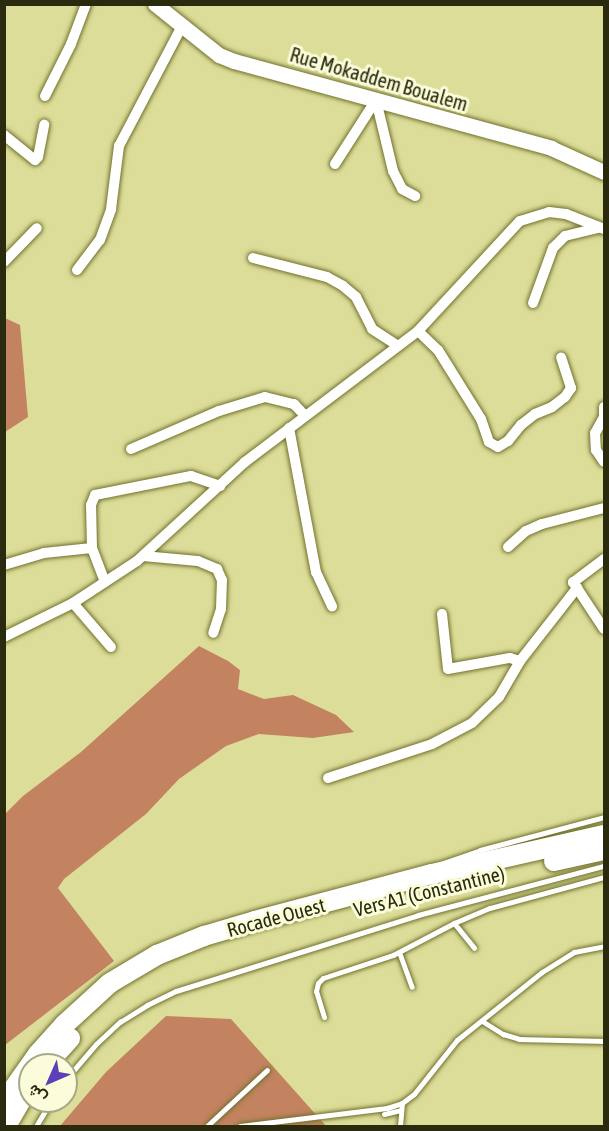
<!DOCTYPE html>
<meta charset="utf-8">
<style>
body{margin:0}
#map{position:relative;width:609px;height:1131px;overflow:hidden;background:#dcdd98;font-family:"Asap Condensed",Vazirmatn,sans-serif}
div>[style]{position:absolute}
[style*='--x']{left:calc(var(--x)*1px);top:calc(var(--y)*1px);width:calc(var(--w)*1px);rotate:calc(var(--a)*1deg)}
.forest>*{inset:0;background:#c38360}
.roads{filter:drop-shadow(0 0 2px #72722e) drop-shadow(0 0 2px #72722e)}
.lane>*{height:5px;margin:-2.5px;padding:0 2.5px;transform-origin:2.5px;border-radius:2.5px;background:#fff}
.street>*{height:10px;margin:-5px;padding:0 5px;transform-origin:5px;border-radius:5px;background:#fff}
.secondary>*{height:15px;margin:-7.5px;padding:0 7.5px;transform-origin:7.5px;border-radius:7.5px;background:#fff}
.highway>*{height:20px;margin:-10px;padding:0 10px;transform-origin:10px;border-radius:10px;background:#fff}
span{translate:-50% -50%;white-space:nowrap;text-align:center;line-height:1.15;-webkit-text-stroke:6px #fbfcda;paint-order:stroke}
.street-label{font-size:20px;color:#2a2a0e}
.frame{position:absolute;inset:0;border:6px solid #2a2a0e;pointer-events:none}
.north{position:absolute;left:18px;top:1053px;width:60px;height:60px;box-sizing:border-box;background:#fbfcda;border:2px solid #a7a888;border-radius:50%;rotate:225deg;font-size:16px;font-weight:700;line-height:24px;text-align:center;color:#2a2a0e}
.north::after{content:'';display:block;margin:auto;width:21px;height:27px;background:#5d3fb7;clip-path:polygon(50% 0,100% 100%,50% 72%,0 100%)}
</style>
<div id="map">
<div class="forest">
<div style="clip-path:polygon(5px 318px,20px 325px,28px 417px,5px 432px)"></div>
<div style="clip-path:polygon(199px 646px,228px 661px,240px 670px,238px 689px,264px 699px,293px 695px,336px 715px,354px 732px,313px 738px,259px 734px,226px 746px,179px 779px,146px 814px,64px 879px,58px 888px,114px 961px,5px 1045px,5px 814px,23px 796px,81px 752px)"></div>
<div style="clip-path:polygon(166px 1016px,231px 1019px,326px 1126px,60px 1126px,106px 1072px)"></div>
</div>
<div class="roads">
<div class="lane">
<div style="--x:443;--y:863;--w:39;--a:-19"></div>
<div style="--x:480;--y:850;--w:128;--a:-14.9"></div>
<div style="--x:454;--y:923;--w:32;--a:51"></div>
<div style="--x:399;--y:952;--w:37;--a:70"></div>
<div style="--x:324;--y:1017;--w:27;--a:-107"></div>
<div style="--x:316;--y:991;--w:8;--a:-76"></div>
<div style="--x:318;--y:983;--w:7;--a:-45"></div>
<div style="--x:323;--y:978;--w:74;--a:-18.2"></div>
<div style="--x:393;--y:955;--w:69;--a:-27.7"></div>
<div style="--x:454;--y:923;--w:39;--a:-23"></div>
<div style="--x:490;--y:908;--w:118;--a:-15.2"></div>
<div style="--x:482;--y:1021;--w:25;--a:32"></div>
<div style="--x:503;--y:1034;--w:17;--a:17"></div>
<div style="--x:519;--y:1039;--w:85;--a:1.3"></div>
<div style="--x:66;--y:1079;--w:46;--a:-49.4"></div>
<div style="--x:96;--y:1044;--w:33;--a:-43"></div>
<div style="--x:120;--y:1022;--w:32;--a:-32"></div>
<div style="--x:147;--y:1005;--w:32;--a:-26"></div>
<div style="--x:176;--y:991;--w:254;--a:-17.4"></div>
<div style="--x:418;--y:915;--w:192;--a:-14.8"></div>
<div style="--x:384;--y:1114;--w:17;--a:-13"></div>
<div style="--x:36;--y:1126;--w:29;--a:-59"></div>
<div style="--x:207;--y:1126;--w:82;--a:-43"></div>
<div style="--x:240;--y:1126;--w:148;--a:-7"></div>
<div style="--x:387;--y:1108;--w:16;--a:-18"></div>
<div style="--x:402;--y:1103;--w:15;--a:-37"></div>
<div style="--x:414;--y:1094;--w:69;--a:-51.5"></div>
<div style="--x:457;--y:1040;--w:109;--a:-38.7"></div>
<div style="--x:542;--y:972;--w:38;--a:-32"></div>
<div style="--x:574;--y:952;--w:31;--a:-11"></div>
<div style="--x:400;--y:1126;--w:23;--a:-85"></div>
</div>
<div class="street">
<div style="--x:45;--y:96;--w:58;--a:-63.4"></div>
<div style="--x:71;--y:44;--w:43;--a:-69.4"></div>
<div style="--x:376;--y:100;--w:73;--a:76.5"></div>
<div style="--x:393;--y:171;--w:20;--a:63"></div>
<div style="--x:402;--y:189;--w:15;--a:28"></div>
<div style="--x:4;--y:135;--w:40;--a:39"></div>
<div style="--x:35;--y:160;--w:4;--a:-45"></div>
<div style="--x:38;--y:157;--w:33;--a:-79"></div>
<div style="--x:335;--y:164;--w:76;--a:-57.4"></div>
<div style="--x:253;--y:258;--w:76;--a:14.4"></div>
<div style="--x:327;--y:277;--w:18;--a:29"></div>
<div style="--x:343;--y:286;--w:17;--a:40"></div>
<div style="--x:356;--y:297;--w:36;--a:63"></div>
<div style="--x:372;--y:329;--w:31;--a:33"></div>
<div style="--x:4;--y:262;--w:47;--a:-45.9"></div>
<div style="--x:77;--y:270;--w:38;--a:-53"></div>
<div style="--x:100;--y:240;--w:33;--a:-70"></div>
<div style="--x:111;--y:209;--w:64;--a:-82.8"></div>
<div style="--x:119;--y:146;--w:136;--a:-62.3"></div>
<div style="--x:533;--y:303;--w:59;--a:-70"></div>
<div style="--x:553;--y:248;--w:17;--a:-45"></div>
<div style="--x:565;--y:236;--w:34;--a:-14"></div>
<div style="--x:418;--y:331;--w:28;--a:44"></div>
<div style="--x:438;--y:350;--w:81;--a:58.1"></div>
<div style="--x:481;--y:419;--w:24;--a:71"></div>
<div style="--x:489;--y:442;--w:10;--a:29"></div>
<div style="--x:498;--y:447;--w:12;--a:-31"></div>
<div style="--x:508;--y:441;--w:21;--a:-51"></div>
<div style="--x:521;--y:425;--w:18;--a:-38"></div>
<div style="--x:535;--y:414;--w:18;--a:-22"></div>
<div style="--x:552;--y:407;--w:16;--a:-38"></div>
<div style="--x:565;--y:397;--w:11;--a:-56"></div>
<div style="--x:571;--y:388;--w:32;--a:-108"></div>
<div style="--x:604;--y:407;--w:10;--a:90"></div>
<div style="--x:604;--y:417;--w:18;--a:119"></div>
<div style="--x:595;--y:433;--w:17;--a:87"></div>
<div style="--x:596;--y:450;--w:14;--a:56"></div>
<div style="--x:289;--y:428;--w:147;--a:79.4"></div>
<div style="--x:316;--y:572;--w:38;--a:65"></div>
<div style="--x:131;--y:449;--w:96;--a:-23.4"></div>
<div style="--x:219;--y:411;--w:48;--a:-16.9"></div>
<div style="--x:265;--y:397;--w:30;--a:14"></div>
<div style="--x:294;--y:404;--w:16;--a:47"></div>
<div style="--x:508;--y:547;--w:24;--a:-42"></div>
<div style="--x:526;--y:531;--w:17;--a:-24"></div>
<div style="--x:542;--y:524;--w:64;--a:-14.5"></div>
<div style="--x:143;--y:556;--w:55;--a:5.2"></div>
<div style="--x:198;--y:561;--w:21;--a:23"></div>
<div style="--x:217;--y:569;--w:12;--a:66"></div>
<div style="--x:222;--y:580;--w:29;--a:92"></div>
<div style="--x:221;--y:609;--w:25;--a:108"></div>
<div style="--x:604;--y:559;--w:39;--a:143"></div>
<div style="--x:573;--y:582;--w:56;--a:56.6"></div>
<div style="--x:4;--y:565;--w:42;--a:-16.7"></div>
<div style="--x:44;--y:553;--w:48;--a:-5.9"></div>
<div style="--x:105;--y:582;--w:36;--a:-111"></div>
<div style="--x:92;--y:548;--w:43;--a:-91.3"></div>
<div style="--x:91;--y:505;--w:11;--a:-68"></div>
<div style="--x:95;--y:495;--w:98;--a:-11.2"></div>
<div style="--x:191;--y:476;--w:31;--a:19"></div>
<div style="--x:73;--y:603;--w:58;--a:49.2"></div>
<div style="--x:442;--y:614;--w:55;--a:83.8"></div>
<div style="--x:448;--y:669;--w:63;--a:-10.1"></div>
<div style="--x:510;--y:658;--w:10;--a:17"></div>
<div style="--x:4;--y:637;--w:77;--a:-26.2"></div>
<div style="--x:73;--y:603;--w:77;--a:-33.3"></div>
<div style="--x:137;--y:561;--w:147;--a:-42.5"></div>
<div style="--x:245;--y:462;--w:217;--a:-37.1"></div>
<div style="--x:418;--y:331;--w:150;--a:-47.2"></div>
<div style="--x:520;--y:221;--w:30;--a:-17"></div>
<div style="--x:549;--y:212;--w:17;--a:7"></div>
<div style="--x:566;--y:214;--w:41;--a:21.5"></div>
<div style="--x:328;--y:778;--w:109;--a:-18.1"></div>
<div style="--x:432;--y:744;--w:45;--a:-27.7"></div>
<div style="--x:472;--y:723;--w:37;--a:-44"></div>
<div style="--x:499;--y:697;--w:42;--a:-59.7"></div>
<div style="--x:520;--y:661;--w:93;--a:-52"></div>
</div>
<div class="secondary">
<div style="--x:155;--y:4;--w:82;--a:38.6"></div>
<div style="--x:219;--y:55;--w:16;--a:22"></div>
<div style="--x:234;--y:61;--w:329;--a:15.3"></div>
<div style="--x:551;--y:148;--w:58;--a:24.4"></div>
</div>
<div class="highway">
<div style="--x:554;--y:861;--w:51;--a:-12.4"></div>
<div style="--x:46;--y:1065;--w:36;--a:-48"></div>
<div style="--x:4;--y:1102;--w:59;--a:-54.7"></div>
<div style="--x:38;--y:1054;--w:39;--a:-48"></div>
<div style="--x:64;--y:1025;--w:62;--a:-42.4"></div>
<div style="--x:110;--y:983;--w:55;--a:-30.8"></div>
<div style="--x:157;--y:955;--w:51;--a:-22"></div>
<div style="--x:204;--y:936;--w:53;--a:-16.4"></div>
<div style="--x:255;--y:921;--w:183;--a:-14.9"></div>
<div style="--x:432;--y:874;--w:176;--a:-12.8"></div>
<div style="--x:6;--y:1126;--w:42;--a:-59.7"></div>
</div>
</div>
<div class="street-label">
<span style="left:379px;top:79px;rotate:16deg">Rue Mokaddem Boualem</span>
<span style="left:429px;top:891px;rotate:-14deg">Vers A1 (Constantine)</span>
<span style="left:276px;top:917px;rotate:-15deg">Rocade Ouest</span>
</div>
<div class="frame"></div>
<div class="north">ش</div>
</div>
